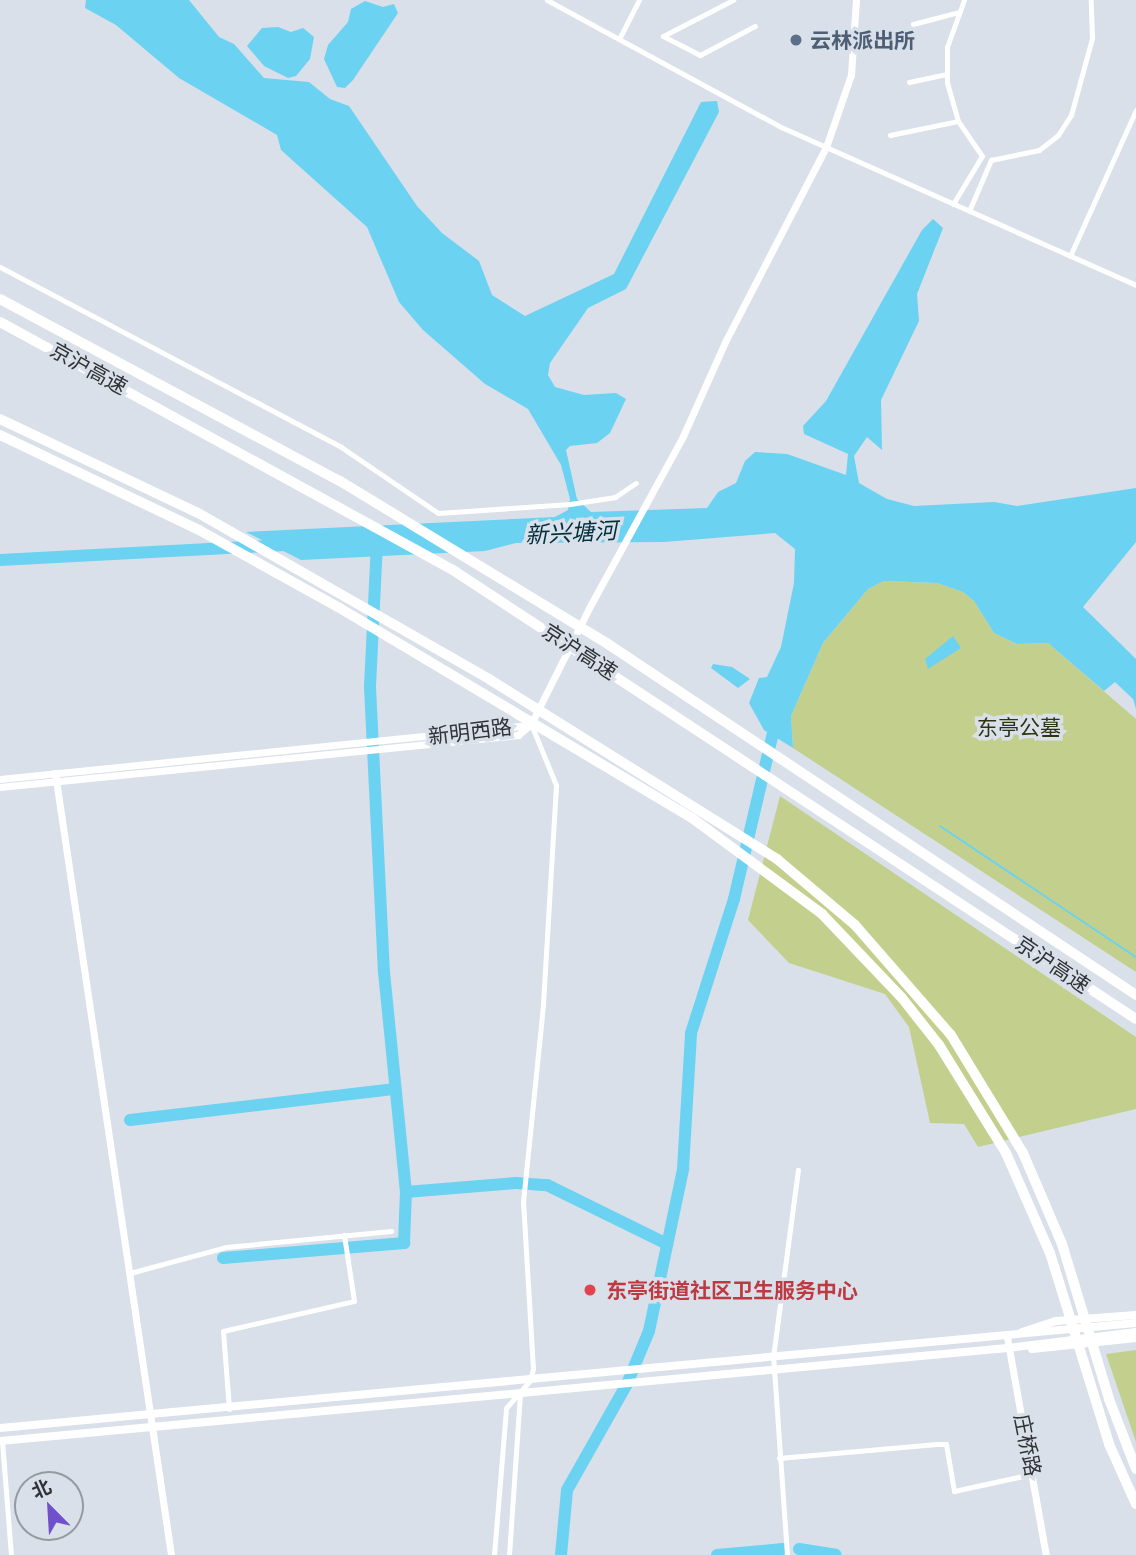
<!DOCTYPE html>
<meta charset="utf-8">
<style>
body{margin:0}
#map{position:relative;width:1136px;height:1555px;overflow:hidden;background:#d9e0e9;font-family:"Golos Text","Noto Sans SC",sans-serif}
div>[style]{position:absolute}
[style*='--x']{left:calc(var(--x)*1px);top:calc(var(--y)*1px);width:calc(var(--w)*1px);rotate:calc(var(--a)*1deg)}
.green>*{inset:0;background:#c3d08d}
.water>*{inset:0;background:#6bd2f1}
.stream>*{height:2px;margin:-1px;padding:0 1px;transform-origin:1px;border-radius:1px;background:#6bd2f1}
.river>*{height:12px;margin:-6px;padding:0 6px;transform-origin:6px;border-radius:6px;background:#6bd2f1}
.minor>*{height:5px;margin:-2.5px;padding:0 2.5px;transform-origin:2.5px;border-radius:2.5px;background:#fff}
.tertiary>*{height:7px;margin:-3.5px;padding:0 3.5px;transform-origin:3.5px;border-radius:3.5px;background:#fff}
.secondary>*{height:8px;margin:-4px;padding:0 4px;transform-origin:4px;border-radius:4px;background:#fff}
.trunk>*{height:10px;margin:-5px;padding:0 5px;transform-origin:5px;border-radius:5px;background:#fff}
.motorway>*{height:10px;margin:-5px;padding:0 5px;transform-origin:5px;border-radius:5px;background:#fff}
.dots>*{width:19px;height:19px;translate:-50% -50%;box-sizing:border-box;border:4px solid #d9e0e9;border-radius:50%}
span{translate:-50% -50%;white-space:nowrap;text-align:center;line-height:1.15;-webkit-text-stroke:7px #d9e0e9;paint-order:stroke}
.service-label{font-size:21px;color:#4e5e75;font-weight:700}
.left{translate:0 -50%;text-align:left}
.street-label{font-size:21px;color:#303236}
.park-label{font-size:21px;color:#2e3412}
.health-label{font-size:21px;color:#be3a42;font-weight:700}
.water-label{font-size:23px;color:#00303c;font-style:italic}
.north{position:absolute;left:14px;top:1471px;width:70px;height:70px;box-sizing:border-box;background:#d9e0e9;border:2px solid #959aa1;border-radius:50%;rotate:336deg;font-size:19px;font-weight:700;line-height:28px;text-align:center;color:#303236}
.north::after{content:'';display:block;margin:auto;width:24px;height:32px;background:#7051cb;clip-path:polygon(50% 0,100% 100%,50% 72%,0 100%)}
</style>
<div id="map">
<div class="green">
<div style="clip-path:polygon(884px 581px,937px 583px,963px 592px,974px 601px,994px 633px,1017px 644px,1048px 643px,1136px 719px,1136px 972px,793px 748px,791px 716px,823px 643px,868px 589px)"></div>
<div style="clip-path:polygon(780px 796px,1136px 1037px,1136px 1109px,978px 1147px,964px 1124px,930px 1123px,909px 1027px,885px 994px,789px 963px,748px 920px)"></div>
<div style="clip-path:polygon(1136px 1350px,1136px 1442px,1106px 1354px)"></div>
</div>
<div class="water">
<div style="clip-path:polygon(86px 0,189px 0,219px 37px,234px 44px,264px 78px,309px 82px,330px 99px,349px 106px,417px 206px,442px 233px,479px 261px,492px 295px,525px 316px,614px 274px,701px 102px,717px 101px,719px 112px,626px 289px,588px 308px,550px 363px,548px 375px,555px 387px,584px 395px,616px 393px,626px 399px,610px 433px,597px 443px,570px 446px,566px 450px,577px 499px,591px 512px,707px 508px,718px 492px,736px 483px,745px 461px,755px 452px,787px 454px,846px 475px,848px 454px,804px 434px,803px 426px,826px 401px,922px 230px,933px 219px,943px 228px,917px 294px,919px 321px,881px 400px,882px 450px,867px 437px,854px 456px,859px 483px,887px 499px,914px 506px,994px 502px,1017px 506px,1136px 488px,1136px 542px,1083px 607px,1136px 659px,1136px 709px,1133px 699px,1115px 682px,1104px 691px,1048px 643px,1017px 644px,994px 633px,974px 601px,963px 592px,937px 583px,884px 581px,868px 589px,823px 643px,791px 716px,793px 748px,764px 730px,749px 703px,759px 678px,767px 677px,781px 647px,794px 583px,795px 549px,775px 533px,664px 542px,516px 543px,485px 551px,301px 560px,246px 532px,555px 517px,568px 510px,570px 499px,561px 465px,528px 409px,485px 384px,423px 330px,399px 302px,367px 227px,281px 150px,277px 135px,179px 78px,116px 25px,85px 8px)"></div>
<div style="clip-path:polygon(365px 1px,383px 7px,394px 4px,398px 13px,353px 80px,345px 88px,337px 87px,324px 59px,328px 45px,348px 22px,351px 9px)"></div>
<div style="clip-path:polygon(278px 27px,291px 32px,303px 28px,314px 37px,310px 59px,296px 76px,288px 78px,264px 66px,247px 46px,262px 28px)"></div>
<div style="clip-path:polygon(953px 636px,961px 648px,928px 669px,925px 659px)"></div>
<div style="clip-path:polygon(713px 664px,732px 667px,750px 679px,738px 688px,711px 668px)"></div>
</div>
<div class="stream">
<div style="--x:940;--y:826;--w:236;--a:33.8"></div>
</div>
<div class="river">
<div style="--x:377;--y:543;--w:144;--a:92.8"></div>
<div style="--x:370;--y:687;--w:285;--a:87.2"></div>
<div style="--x:384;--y:972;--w:221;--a:84.3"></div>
<div style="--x:406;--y:1192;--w:110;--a:-4.7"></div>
<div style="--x:516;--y:1183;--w:31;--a:4"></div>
<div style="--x:547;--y:1185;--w:134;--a:26.2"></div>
<div style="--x:0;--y:560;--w:290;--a:-3"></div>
<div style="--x:130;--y:1120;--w:267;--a:-6.7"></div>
<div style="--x:223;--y:1258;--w:182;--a:-4.7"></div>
<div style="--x:404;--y:1243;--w:51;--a:-87.8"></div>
<div style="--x:799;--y:1549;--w:37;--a:9"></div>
<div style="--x:561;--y:1555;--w:65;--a:-84.7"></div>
<div style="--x:567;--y:1490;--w:122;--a:-60.5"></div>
<div style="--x:627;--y:1384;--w:57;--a:-67.5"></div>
<div style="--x:649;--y:1331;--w:166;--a:-78.1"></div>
<div style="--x:683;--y:1169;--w:136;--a:-86.6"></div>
<div style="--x:691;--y:1033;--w:141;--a:-72.2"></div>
<div style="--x:734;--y:899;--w:184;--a:-76.8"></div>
<div style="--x:717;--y:1555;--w:66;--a:-5.2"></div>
</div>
<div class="minor">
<div style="--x:547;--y:0;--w:266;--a:28.5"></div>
<div style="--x:781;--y:127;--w:389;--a:24"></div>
<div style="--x:913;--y:24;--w:48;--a:-14.6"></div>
<div style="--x:663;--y:36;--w:42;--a:27.2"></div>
<div style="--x:700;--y:55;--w:62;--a:-27.8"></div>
<div style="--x:663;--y:36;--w:79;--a:-27.2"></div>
<div style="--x:619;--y:39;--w:44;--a:-62.9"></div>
<div style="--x:909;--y:82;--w:39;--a:-12"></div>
<div style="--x:890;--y:135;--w:69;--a:-11.6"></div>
<div style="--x:958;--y:121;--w:40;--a:-106"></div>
<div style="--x:947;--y:83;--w:36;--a:-90"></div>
<div style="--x:947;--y:47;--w:50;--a:-70.1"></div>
<div style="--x:953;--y:204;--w:56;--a:-58.9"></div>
<div style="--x:982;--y:156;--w:42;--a:-124.4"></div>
<div style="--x:969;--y:211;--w:56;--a:-66.7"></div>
<div style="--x:991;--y:160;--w:49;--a:-11.8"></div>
<div style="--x:1039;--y:150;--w:24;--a:-38"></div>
<div style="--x:1058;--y:135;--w:24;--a:-57"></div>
<div style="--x:1071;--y:115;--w:80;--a:-74.7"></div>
<div style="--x:1092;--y:38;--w:38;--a:-92"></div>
<div style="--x:1070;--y:256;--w:160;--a:-65.7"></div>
<div style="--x:0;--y:267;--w:386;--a:27.8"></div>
<div style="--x:341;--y:447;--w:117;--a:34.2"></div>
<div style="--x:438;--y:513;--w:132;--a:-3.9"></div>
<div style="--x:570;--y:504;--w:46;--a:-8.8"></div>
<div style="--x:615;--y:497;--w:25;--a:-34"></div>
<div style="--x:130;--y:1273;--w:99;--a:-15.2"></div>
<div style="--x:226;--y:1247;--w:166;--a:-5.5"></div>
<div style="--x:229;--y:1409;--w:78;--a:-94.4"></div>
<div style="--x:223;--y:1331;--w:134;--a:-12.9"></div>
<div style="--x:354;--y:1301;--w:67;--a:-98.6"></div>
<div style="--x:2;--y:1441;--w:114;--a:85.5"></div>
<div style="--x:779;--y:1458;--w:158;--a:-5.1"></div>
<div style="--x:936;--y:1444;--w:10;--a:0"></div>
<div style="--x:946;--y:1444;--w:48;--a:80.3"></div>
<div style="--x:954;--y:1491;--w:80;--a:-12.3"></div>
<div style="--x:494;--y:1555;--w:147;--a:-85.3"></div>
<div style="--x:506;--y:1408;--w:37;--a:-49"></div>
<div style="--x:530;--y:1380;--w:11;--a:-75"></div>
<div style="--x:533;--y:1369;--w:167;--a:-93.4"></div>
<div style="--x:523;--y:1202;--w:199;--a:-84.2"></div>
<div style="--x:543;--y:1004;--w:219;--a:-86.6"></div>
<div style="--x:556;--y:785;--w:66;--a:-112.3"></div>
<div style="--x:509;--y:1555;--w:161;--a:-86.1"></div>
<div style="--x:787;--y:1555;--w:198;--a:-94"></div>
<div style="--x:773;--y:1357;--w:189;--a:-82.4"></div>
</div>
<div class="tertiary">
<div style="--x:55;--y:773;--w:791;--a:81.56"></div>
<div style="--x:0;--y:779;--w:534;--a:-5.81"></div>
<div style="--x:0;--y:787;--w:521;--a:-5.73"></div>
<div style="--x:518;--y:735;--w:17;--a:-40"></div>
<div style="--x:531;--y:724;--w:130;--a:-63.4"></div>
<div style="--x:589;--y:608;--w:196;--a:-61.3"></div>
<div style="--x:683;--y:436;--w:105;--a:-65.9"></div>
<div style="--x:726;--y:340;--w:217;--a:-62.6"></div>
<div style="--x:826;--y:147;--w:76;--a:-70.9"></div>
<div style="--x:851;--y:75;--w:75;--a:-86.2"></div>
<div style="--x:1007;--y:1337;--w:221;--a:79.9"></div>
</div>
<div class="secondary">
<div style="--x:1022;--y:1332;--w:36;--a:-18"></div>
<div style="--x:1056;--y:1321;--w:80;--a:-4.3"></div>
<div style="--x:1032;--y:1349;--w:105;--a:-6"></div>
<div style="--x:0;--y:1428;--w:1141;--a:-5.28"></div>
<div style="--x:0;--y:1441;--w:1012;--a:-5.27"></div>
<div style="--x:1008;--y:1348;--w:129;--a:-7.1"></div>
</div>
<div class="trunk">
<div style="--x:0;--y:419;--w:221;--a:25.4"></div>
<div style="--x:200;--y:514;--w:333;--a:29.7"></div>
<div style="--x:489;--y:679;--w:340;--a:32"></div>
<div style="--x:777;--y:859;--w:102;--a:40.2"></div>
<div style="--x:855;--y:925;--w:146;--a:48.9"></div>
<div style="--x:951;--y:1035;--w:138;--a:58.6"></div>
<div style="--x:1023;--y:1153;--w:99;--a:66.8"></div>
<div style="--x:1062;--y:1244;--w:162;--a:73.1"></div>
<div style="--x:1109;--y:1399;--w:75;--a:68.9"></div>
<div style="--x:0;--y:435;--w:221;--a:25.5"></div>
<div style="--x:199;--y:530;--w:159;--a:29"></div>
<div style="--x:338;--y:607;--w:412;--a:30.8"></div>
<div style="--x:692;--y:818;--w:162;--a:36.4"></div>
<div style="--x:822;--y:914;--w:116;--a:46.4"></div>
<div style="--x:902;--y:998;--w:60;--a:51.8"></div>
<div style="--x:939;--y:1045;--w:127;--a:58.2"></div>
<div style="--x:1006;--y:1153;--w:109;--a:66.3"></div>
<div style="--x:1050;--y:1253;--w:200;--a:72.8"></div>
<div style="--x:1109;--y:1444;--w:66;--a:65.8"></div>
</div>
<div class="motorway">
<div style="--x:0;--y:299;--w:386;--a:28.2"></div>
<div style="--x:340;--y:481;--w:314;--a:31.3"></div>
<div style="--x:608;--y:644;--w:634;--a:33.61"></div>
<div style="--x:0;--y:322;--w:516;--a:28.7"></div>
<div style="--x:453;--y:570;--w:817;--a:33.32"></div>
</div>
<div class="dots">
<div style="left:796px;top:40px;background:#5c6f8a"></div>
<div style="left:590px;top:1290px;background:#e0444e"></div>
</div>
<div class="service-label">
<span class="left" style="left:810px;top:40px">云林派出所</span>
</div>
<div class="street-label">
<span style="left:89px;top:368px;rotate:29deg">京沪高速</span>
<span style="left:580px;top:651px;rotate:33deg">京沪高速</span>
<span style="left:470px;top:731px;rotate:-7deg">新明西路</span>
<span style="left:1053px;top:964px;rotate:34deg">京沪高速</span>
<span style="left:1028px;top:1445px;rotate:79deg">庄桥路</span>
</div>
<div class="park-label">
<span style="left:1019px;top:727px">东亭公墓</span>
</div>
<div class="health-label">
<span class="left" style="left:606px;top:1290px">东亭街道社区卫生服务中心</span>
</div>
<div class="water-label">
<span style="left:571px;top:532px;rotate:-3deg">新兴塘河</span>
</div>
<div class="north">北</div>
</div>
